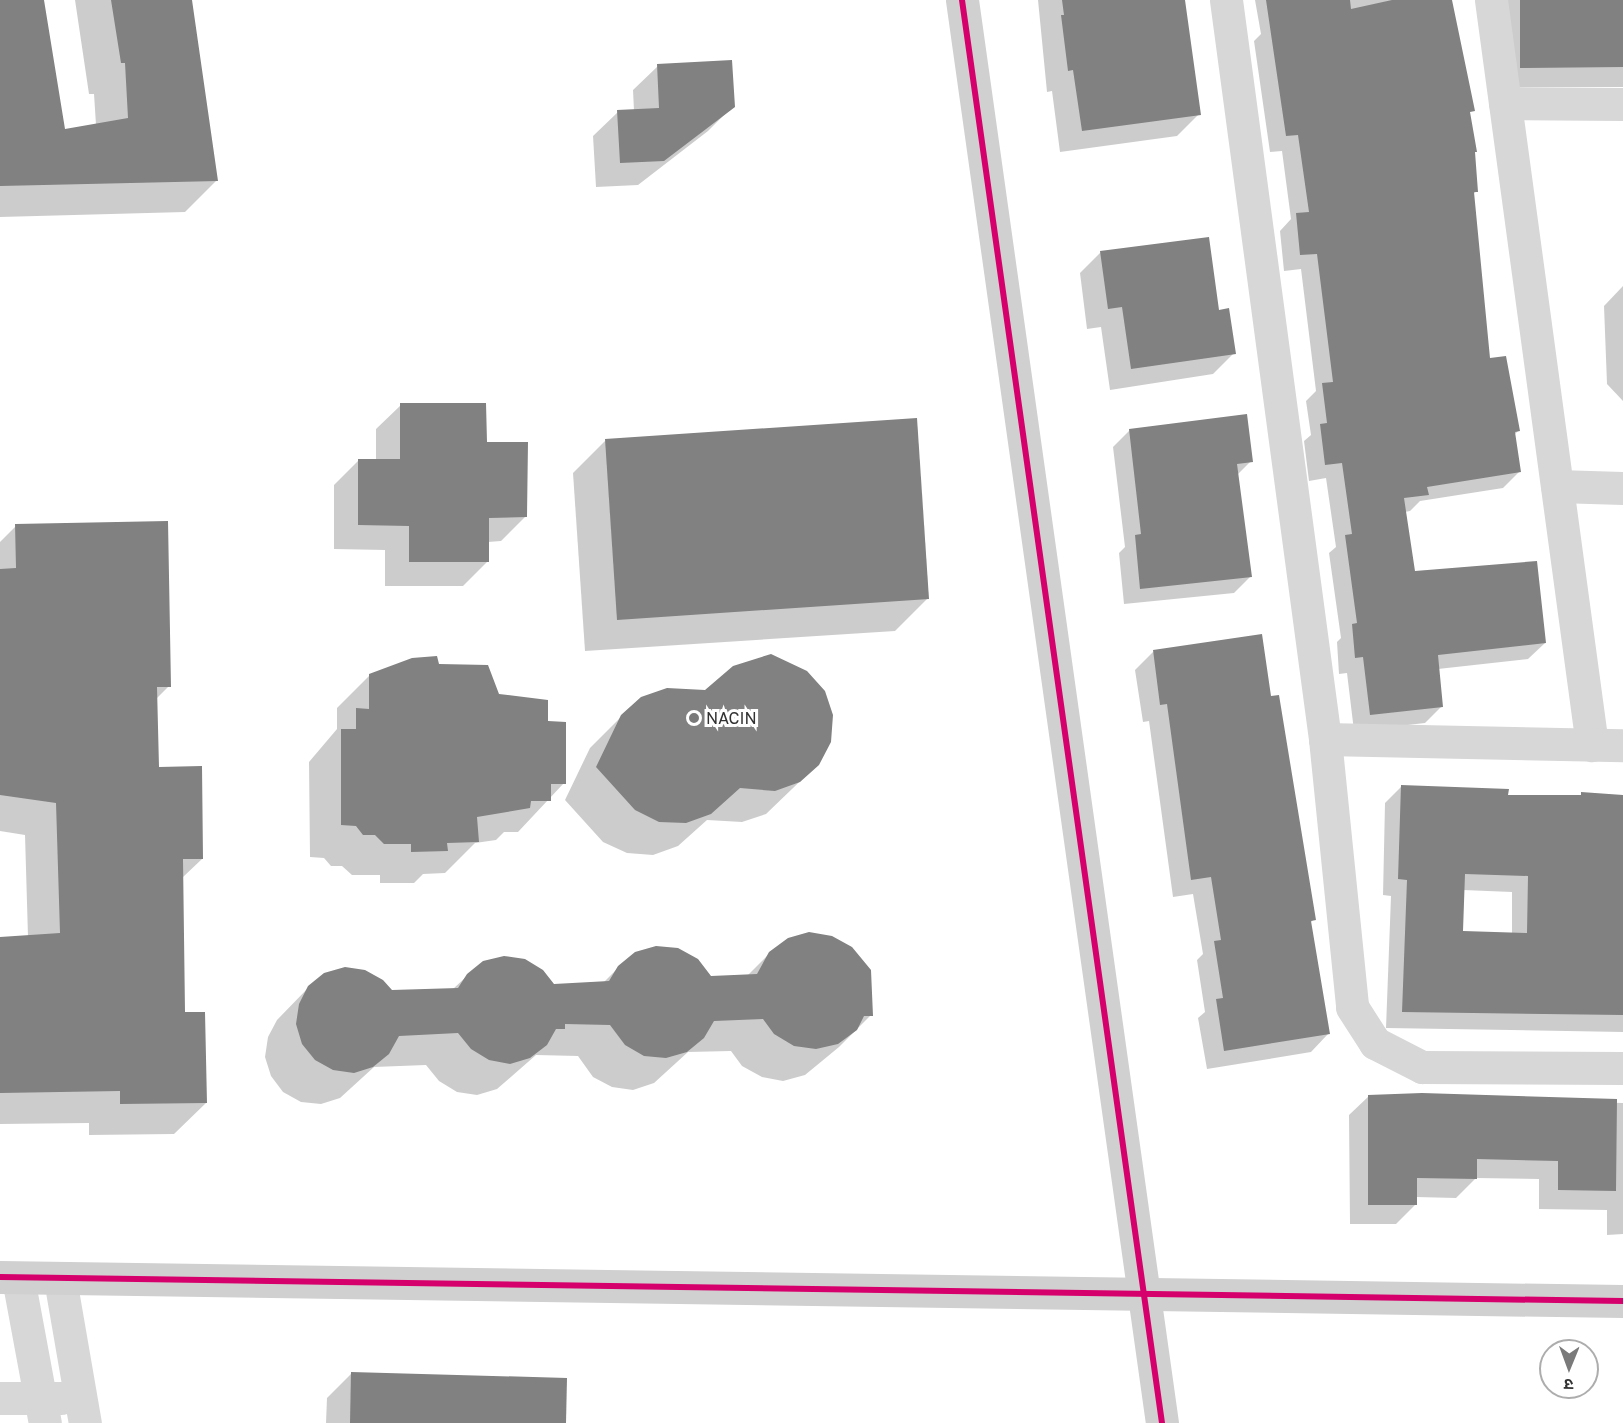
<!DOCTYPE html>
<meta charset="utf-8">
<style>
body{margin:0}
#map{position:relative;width:1623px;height:1423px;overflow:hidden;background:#fff;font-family:"Golos Text","Noto Sans Devanagari",sans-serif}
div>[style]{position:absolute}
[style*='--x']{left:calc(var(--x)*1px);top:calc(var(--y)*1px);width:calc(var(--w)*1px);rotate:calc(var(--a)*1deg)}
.shadow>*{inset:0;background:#0003}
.building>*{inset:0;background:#818181}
.street>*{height:33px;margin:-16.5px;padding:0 16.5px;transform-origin:16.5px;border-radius:16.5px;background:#d7d7d7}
.secondary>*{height:33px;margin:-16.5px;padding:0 16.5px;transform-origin:16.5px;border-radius:16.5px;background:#d0d0d0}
.cycleway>*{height:6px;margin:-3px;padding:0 3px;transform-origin:3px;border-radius:3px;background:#d6006c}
.dots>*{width:16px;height:16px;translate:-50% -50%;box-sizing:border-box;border:3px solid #fff;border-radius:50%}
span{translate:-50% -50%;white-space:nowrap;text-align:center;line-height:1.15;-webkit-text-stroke:6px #fff;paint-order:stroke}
.poi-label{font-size:16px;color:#333}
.left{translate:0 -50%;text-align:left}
.north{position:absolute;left:1539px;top:1339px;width:60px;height:60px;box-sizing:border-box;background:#fff;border:2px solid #adadad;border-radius:50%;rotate:181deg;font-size:16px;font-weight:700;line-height:24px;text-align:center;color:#333}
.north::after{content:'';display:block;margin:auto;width:21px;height:27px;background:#7a7a7a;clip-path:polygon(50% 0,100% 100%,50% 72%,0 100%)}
</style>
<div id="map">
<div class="shadow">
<div style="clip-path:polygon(0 0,43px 0,64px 131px,96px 125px,94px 94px,89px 94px,75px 0,191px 0,217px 180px,185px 212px,0 217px)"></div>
<div style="clip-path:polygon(1038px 0,1184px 0,1199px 114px,1177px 136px,1060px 152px,1052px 91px,1047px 92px)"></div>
<div style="clip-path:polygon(1255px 0,1441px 0,1473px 154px,1477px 191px,1472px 195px,1489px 360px,1518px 431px,1514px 435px,1519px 472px,1503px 488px,1420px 501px,1410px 511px,1405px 512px,1414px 572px,1545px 643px,1528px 659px,1438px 669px,1442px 706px,1425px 723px,1354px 731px,1347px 673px,1339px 674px,1337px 642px,1341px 638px,1329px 553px,1336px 547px,1326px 478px,1309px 481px,1304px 441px,1311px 435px,1306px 401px,1316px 391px,1301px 269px,1284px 271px,1280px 231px,1291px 219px,1282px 151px,1270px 152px,1254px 41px,1261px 34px)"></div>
<div style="clip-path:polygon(1501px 0,1623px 0,1623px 87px,1501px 87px)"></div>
<div style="clip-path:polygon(658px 66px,733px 106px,708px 131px,638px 185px,596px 187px,593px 136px,618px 112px,634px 111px,633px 90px)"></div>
<div style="clip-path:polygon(1101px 252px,1218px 312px,1234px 353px,1213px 374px,1110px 390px,1101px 327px,1087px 329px,1080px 273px)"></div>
<div style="clip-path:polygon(1623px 286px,1623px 401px,1607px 384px,1604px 306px)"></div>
<div style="clip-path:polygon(401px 405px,485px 444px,525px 517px,501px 541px,488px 542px,488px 561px,463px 586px,385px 586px,385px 550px,334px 549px,334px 485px,359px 460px,376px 460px,376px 429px)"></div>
<div style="clip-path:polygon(1130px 430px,1251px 461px,1237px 475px,1250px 577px,1234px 593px,1124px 604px,1119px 553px,1125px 547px,1113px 447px)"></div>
<div style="clip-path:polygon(605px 441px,927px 599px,895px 631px,585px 651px,573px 473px)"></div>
<div style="clip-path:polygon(16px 526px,169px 686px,156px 699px,157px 768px,202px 859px,182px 878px,184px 1014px,206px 1103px,174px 1134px,89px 1135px,89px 1123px,0 1124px,0 938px,28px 937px,25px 835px,0 831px,0 542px)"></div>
<div style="clip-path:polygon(1153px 652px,1270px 698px,1314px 919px,1310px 923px,1328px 1034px,1311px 1052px,1207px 1069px,1198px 1018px,1205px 1012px,1197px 960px,1203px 954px,1193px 894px,1173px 897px,1149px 721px,1143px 722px,1135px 670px)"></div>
<div style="clip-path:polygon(438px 665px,546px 723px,564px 783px,518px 832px,504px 832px,496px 840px,475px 843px,445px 873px,423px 874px,414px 883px,380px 883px,380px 875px,352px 875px,342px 866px,331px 866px,324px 858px,310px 857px,309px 762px,337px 729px,337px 708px,370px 675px)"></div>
<div style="clip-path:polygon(706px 692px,818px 764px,766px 814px,742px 822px,707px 820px,678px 846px,653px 855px,627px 853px,603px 842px,565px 800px,590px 748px,622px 716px)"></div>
<div style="clip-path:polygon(evenodd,1402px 786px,1507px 796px,1623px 797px,1623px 1032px,1386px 1028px,1391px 896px,1383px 895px,1385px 803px,1402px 786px,1463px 890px,1512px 892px,1512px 934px,1462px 932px,1463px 890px)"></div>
<div style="clip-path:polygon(770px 953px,871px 1015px,839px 1047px,805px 1075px,783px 1081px,762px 1077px,742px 1066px,731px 1051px,688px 1052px,654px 1083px,633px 1090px,612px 1087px,593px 1077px,578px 1056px,536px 1055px,497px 1089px,477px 1095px,457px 1092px,439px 1081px,426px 1065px,374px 1067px,340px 1098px,321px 1104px,301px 1102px,283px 1092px,271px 1076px,265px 1057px,268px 1037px,277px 1020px,309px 987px,391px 992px,453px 989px,468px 975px,553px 985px,603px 983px,619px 967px,710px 977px,747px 976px)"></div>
<div style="clip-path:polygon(1369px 1096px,1623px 1103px,1623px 1234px,1607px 1235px,1607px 1210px,1539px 1209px,1539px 1179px,1476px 1178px,1456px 1198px,1416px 1197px,1416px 1204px,1396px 1224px,1350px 1224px,1349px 1115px)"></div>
<div style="clip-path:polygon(352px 1373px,564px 1423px,326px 1423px,327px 1398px)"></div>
</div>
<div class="building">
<div style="clip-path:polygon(0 0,44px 0,65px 129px,128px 118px,125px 63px,121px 63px,111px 0,192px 0,218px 181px,0 186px)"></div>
<div style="clip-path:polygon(1062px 0,1185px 0,1201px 115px,1082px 131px,1073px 70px,1068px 71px,1061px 15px,1064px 15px)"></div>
<div style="clip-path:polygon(1266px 0,1350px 0,1351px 9px,1392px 0,1452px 0,1475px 111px,1470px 112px,1477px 152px,1475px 152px,1478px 192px,1474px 192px,1490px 358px,1506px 356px,1520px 431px,1515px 432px,1521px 472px,1427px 487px,1429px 495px,1404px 498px,1415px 571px,1537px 561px,1546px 643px,1438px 655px,1443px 707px,1370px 715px,1363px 657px,1355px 658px,1352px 624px,1357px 623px,1345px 535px,1352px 534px,1342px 463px,1325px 465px,1320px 424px,1327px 423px,1322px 383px,1333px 382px,1317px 254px,1300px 255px,1296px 213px,1309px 212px,1298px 135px,1286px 136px)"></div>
<div style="clip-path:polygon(1520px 0,1623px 0,1623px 67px,1520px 68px)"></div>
<div style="clip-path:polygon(732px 60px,735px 107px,664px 161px,620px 163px,617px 110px,659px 108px,657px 64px)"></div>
<div style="clip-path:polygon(1209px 237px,1219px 310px,1229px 308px,1236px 354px,1131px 369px,1122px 307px,1108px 309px,1100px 251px)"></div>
<div style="clip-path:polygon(400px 403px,486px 403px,487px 442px,528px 442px,527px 517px,489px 518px,489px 562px,409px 562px,409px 526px,358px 525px,358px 459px,400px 459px)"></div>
<div style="clip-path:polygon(1247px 414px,1253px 462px,1237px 464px,1252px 577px,1140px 589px,1135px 535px,1141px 534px,1129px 429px)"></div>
<div style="clip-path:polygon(917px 418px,929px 599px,617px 620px,605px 439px)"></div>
<div style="clip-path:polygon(168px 521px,171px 687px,157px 687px,159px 767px,202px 766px,203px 859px,183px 859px,185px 1012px,205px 1012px,207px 1103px,120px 1104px,120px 1091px,0 1093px,0 937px,60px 933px,56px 803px,0 795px,0 569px,16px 568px,15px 524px)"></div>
<div style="clip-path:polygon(1262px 634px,1271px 696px,1279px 695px,1288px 750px,1316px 920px,1311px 921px,1330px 1034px,1224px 1051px,1216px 999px,1223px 998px,1214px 941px,1221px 940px,1211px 877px,1191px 880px,1167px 704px,1160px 705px,1153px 650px)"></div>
<div style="clip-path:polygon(771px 654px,807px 671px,825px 691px,833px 715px,831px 742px,819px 765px,800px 782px,775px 791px,740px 788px,711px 814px,686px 823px,659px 822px,635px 810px,596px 767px,621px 715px,641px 697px,667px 688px,705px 690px,733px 666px)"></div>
<div style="clip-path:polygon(437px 656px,439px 664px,488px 665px,499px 694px,548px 700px,548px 721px,566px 722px,566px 784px,551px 784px,551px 801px,531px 801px,530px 808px,477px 817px,479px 842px,447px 843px,448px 851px,411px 852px,411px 844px,384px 844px,375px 835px,363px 835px,356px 826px,341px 825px,341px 729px,356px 729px,356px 708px,369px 709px,369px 674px,412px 658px)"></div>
<div style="clip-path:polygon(evenodd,1401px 785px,1509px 789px,1508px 795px,1581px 795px,1581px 792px,1623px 795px,1623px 1015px,1402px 1012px,1407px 880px,1398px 879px,1401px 785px,1465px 874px,1528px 876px,1527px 933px,1463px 931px,1465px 874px)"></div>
<div style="clip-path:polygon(809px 932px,832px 936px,852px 947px,871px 970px,873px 1016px,864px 1016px,857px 1030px,838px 1044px,816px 1049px,794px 1046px,774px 1034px,763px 1019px,714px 1021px,704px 1038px,687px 1052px,666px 1058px,644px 1056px,625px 1045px,610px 1025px,565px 1024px,565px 1029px,556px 1029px,547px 1045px,530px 1058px,510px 1064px,489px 1060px,471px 1049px,458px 1033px,399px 1036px,389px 1054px,373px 1067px,354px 1073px,333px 1070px,315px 1060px,302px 1044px,296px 1024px,299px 1004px,308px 986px,324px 973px,345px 967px,365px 970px,383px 980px,392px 990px,458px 988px,467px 974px,483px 961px,504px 956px,525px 959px,543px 970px,554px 984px,609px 981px,618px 966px,635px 952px,656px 946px,678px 948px,698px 959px,711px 976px,757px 974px,769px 952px,788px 938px)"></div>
<div style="clip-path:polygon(1422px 1093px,1617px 1099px,1616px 1191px,1558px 1190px,1558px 1161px,1477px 1159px,1477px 1179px,1417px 1178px,1417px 1205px,1368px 1205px,1368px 1095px)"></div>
<div style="clip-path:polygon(351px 1372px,567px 1378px,566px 1423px,350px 1423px)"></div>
</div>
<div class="street">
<div style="--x:1226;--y:0;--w:746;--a:82.37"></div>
<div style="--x:1325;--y:739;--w:269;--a:84.2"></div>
<div style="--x:1352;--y:1007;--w:43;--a:57.4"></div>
<div style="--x:1375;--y:1043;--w:53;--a:27.1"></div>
<div style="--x:1422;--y:1067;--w:201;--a:0.3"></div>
<div style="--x:1491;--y:0;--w:752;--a:82.28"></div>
<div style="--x:1505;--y:103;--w:118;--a:0.5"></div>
<div style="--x:1557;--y:486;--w:66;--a:1.7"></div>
<div style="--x:1325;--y:739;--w:298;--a:1.2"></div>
<div style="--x:18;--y:1278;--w:147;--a:79.5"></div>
<div style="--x:60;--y:1279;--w:146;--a:80.2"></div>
<div style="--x:0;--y:1398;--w:61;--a:0"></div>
</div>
<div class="secondary">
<div style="--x:962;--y:0;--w:1437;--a:82"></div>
<div style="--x:0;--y:1277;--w:1623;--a:0.85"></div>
</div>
<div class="cycleway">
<div style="--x:962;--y:0;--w:1437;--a:82"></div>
<div style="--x:0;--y:1277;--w:1623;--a:0.85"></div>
</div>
<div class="dots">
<div style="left:694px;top:718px;background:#7a7a7a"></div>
</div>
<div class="poi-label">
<span class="left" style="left:706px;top:718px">NACIN</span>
</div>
<div class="north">उ</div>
</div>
